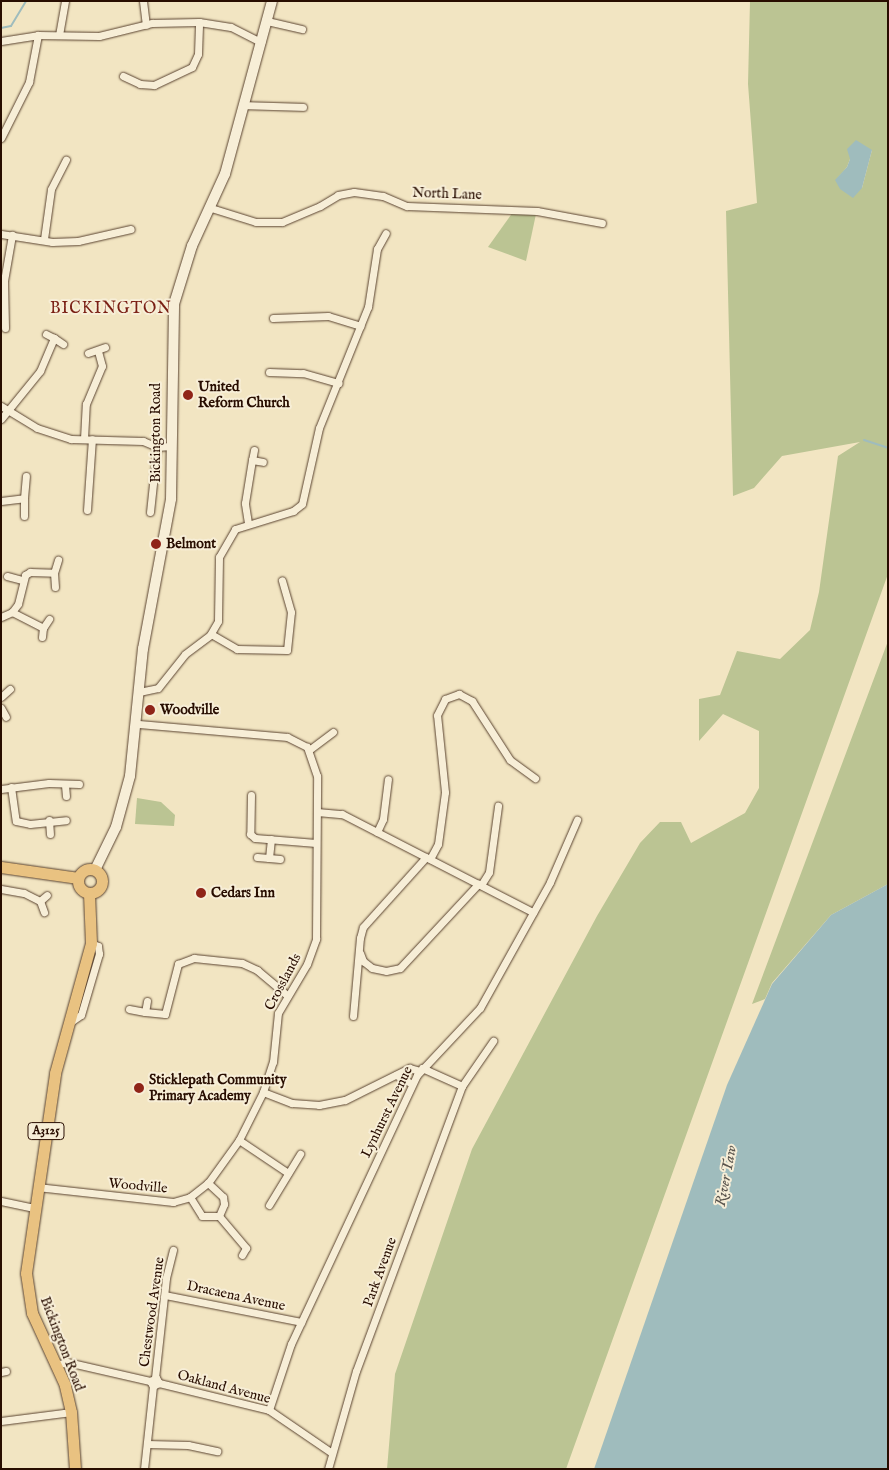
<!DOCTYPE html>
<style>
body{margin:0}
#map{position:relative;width:889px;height:1470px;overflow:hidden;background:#f2e5c2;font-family:"IM FELL English",serif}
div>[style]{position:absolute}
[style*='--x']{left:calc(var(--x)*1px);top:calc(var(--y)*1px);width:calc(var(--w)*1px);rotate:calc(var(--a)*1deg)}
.green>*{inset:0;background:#bbc493}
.water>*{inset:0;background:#9fbcbd}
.stream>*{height:2px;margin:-1px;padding:0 1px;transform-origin:1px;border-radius:1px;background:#9fbcbd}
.roads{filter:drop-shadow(0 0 1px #5a4330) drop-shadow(0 0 1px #5a4330)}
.street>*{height:7px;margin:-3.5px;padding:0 3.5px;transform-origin:3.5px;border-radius:3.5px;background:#f7eed7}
.secondary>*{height:10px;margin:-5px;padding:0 5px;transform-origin:5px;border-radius:5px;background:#f7eed7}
.primary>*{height:11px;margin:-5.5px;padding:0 5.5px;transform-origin:5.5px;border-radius:5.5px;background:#e9c281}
.primary>.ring{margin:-5.5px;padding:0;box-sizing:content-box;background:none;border:11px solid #e9c281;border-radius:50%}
.dots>*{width:14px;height:14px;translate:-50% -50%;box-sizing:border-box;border:2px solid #f7eed7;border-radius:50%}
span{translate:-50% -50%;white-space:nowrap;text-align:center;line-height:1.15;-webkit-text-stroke:4px #f7eed7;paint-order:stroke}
.shield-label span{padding:1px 4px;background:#f7eed7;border:1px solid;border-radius:4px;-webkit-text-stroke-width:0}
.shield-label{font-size:12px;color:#280d00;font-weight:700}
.street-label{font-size:14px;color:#280d00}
.poi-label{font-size:14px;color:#280d00;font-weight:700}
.left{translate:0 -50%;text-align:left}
.water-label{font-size:15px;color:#58534c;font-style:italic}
.quarter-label{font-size:16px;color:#7a1f14;letter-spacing:1px}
.frame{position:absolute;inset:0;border:2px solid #280d00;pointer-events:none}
</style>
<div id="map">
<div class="green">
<div style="clip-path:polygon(evenodd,750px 1px,888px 1px,888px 574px,566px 1469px,387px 1469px,395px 1374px,472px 1149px,597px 916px,640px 843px,660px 822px,681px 822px,691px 843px,745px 813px,759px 788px,759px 731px,723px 714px,699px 741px,699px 699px,720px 695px,737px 651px,780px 659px,810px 630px,819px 592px,838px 456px,860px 442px,782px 456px,754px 488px,733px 496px,726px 211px,757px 203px,748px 84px,750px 1px,872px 150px,862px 188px,836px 180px,847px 167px,850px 159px,872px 150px)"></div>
<div style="clip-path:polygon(513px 212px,536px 214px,526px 261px,488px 247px)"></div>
<div style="clip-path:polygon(888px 641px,888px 884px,831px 915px,772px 983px,765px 999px,752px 1004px)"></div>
<div style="clip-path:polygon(137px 798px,161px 802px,175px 815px,174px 826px,135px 824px)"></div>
</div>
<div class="water">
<div style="clip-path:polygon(856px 140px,872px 150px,862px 188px,853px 198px,840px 189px,835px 180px,847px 167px,850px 159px,847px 149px)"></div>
<div style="clip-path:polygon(888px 884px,888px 1469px,594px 1469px,727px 1085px,772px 984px,831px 915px)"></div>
</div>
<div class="stream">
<div style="--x:1;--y:28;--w:10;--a:-11"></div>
<div style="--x:11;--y:26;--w:29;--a:-59"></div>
<div style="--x:864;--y:440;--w:25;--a:18"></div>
</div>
<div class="roads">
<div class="street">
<div style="--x:143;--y:1;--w:24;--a:83"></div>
<div style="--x:267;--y:21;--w:36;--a:13"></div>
<div style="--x:59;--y:35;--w:35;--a:-80"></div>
<div style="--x:1;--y:41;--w:37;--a:-9"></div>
<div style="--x:38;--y:35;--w:61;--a:0.9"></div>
<div style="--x:99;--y:36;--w:55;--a:-13.8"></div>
<div style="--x:152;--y:23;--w:47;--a:-1.2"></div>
<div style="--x:199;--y:22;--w:32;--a:9"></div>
<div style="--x:231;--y:27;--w:34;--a:27"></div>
<div style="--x:123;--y:76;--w:19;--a:25"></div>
<div style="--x:140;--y:84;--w:14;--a:4"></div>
<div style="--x:154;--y:85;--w:42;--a:-25.3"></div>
<div style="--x:192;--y:67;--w:14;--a:-65"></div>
<div style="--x:198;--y:54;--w:32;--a:-88"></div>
<div style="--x:243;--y:105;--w:60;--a:1.9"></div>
<div style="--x:1;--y:138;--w:63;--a:-63.4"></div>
<div style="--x:29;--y:82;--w:48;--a:-79.2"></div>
<div style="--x:211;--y:208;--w:47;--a:17.3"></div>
<div style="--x:256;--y:222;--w:26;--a:0"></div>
<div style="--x:282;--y:222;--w:41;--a:-22.8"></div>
<div style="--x:320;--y:206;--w:21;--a:-31"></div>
<div style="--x:338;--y:195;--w:16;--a:-11"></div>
<div style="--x:354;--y:192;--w:29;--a:8"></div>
<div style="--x:383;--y:196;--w:26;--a:23"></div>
<div style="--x:407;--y:206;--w:130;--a:2.2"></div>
<div style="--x:537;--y:211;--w:66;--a:10.5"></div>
<div style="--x:1;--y:234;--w:52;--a:8.9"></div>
<div style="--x:52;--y:242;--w:26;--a:-2"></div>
<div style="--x:78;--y:241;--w:54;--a:-12.8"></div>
<div style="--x:44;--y:239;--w:50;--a:-82"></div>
<div style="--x:51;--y:189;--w:33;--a:-63"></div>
<div style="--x:273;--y:318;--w:55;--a:-2.1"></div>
<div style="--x:328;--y:316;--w:34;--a:17"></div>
<div style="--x:5;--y:328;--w:47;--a:-91.2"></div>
<div style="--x:4;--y:281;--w:47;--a:-80.1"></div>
<div style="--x:46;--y:334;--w:9;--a:27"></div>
<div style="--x:88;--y:353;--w:18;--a:-19"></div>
<div style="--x:269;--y:372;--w:34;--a:2"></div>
<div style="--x:303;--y:373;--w:37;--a:16"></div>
<div style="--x:1;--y:406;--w:42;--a:31.4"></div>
<div style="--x:37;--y:428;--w:36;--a:18"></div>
<div style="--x:71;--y:439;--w:72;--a:1.6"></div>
<div style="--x:143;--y:441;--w:15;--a:23"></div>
<div style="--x:157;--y:447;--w:14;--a:-4"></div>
<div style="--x:1;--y:419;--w:62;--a:-50.9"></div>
<div style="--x:40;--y:371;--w:36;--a:-67"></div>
<div style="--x:54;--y:338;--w:11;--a:34"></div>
<div style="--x:84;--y:439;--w:35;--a:-87"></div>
<div style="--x:86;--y:404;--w:41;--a:-67.2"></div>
<div style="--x:102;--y:366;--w:16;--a:-105"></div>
<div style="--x:254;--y:450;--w:10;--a:101"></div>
<div style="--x:252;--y:460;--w:11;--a:10"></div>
<div style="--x:24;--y:498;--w:22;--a:-85"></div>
<div style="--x:1;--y:501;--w:23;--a:-7"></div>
<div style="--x:24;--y:498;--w:18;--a:90"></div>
<div style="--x:87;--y:510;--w:71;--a:-86"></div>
<div style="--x:150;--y:512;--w:65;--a:-83.9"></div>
<div style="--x:248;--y:523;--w:20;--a:-99"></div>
<div style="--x:245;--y:503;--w:44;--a:-80.8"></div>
<div style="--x:7;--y:576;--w:16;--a:15"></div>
<div style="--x:55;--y:587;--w:14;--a:-94"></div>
<div style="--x:54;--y:573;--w:14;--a:-73"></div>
<div style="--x:12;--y:612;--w:35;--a:27"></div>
<div style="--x:43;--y:628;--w:11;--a:-56"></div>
<div style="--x:1;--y:617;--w:12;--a:-24"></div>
<div style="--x:12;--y:612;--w:10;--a:-53"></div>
<div style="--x:18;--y:604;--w:30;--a:-76"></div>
<div style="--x:25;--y:575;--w:6;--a:-31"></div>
<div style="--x:30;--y:572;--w:24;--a:2"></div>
<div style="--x:211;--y:634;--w:30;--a:30"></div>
<div style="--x:237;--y:649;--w:50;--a:1.1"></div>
<div style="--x:287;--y:650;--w:38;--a:-84"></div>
<div style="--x:291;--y:612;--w:33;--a:-106"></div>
<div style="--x:42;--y:637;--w:9;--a:-84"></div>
<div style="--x:139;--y:692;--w:19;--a:-12"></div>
<div style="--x:158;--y:688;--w:43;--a:-51.5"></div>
<div style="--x:185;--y:654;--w:31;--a:-37"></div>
<div style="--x:210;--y:635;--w:16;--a:-60"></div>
<div style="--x:218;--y:621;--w:64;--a:-89.1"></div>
<div style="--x:219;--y:557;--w:32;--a:-60"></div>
<div style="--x:235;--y:529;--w:61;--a:-17.2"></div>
<div style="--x:293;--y:511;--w:11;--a:-38"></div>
<div style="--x:302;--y:504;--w:78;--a:-77.4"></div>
<div style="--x:319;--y:428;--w:131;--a:-68"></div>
<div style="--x:368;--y:307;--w:59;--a:-81.2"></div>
<div style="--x:377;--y:249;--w:18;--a:-61"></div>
<div style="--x:1;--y:697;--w:12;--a:-42"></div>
<div style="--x:1;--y:708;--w:10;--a:61"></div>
<div style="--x:309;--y:750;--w:30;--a:-37"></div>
<div style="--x:65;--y:785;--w:11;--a:85"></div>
<div style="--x:11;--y:787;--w:34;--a:82"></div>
<div style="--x:16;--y:821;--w:14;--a:12"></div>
<div style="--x:30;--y:824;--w:36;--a:-6"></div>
<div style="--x:1;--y:789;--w:48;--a:-7.1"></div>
<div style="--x:49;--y:783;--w:30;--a:2"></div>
<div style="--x:251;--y:795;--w:39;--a:91"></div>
<div style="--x:250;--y:834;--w:6;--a:39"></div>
<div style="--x:255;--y:838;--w:61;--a:4.7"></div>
<div style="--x:317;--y:812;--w:25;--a:5"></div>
<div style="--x:342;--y:814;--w:215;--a:27.2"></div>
<div style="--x:49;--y:820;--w:14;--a:86"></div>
<div style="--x:377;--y:832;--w:14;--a:-65"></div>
<div style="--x:383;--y:819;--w:40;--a:-82.9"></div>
<div style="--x:257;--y:857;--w:12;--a:5"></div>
<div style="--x:269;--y:858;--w:19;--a:-84"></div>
<div style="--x:269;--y:858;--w:11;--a:5"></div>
<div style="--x:430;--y:859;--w:17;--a:-62"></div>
<div style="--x:438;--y:844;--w:52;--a:-82.3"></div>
<div style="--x:445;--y:792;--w:77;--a:-95.9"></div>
<div style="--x:437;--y:715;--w:18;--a:-63"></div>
<div style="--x:445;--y:699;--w:15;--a:-20"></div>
<div style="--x:459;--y:694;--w:15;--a:28"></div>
<div style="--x:472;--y:701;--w:70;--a:57.2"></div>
<div style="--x:510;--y:760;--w:31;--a:36"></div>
<div style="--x:481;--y:885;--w:15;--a:-58"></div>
<div style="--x:489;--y:872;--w:67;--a:-82.2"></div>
<div style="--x:1;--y:889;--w:23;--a:10"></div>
<div style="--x:24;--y:893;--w:18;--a:27"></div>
<div style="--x:40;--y:901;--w:12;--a:70"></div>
<div style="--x:40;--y:901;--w:9;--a:-41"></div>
<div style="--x:360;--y:953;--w:9;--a:69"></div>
<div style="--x:363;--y:961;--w:11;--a:38"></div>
<div style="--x:372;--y:968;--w:14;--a:12"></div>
<div style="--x:386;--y:971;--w:14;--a:-12"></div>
<div style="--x:400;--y:968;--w:115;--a:-47.1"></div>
<div style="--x:147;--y:1001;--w:11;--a:100"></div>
<div style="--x:145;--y:1012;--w:20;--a:6"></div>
<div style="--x:165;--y:1014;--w:52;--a:-75.4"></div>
<div style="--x:178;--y:964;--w:17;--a:-21"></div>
<div style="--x:194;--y:958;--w:48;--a:5.9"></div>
<div style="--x:242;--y:963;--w:17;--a:25"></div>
<div style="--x:257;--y:970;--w:40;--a:40"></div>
<div style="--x:129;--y:1009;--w:16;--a:11"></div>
<div style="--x:353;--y:1016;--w:78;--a:-84.9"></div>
<div style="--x:360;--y:938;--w:11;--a:-75"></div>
<div style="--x:363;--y:927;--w:94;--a:-48"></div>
<div style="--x:69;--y:1023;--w:14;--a:-34"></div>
<div style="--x:81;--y:1015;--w:64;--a:-73.6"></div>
<div style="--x:99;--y:954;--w:8;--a:-97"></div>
<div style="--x:98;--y:946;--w:8;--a:-157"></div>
<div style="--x:422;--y:1068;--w:44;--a:24.2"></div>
<div style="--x:396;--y:1075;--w:18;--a:29"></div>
<div style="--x:263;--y:1092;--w:31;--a:21"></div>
<div style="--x:292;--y:1103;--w:27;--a:4"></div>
<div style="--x:319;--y:1105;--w:26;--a:-11"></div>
<div style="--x:345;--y:1100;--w:72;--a:-26.6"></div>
<div style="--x:409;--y:1068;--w:11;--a:15"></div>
<div style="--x:239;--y:1140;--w:59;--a:34"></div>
<div style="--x:37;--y:1187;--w:137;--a:6.3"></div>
<div style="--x:173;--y:1202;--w:18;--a:-16"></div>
<div style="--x:190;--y:1197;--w:23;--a:-38"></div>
<div style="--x:208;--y:1183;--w:53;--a:-54.2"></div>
<div style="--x:239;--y:1140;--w:54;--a:-63.4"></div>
<div style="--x:263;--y:1092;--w:32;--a:-72"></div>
<div style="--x:273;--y:1062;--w:49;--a:-84.2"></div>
<div style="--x:278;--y:1013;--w:57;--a:-59.4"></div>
<div style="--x:307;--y:964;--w:27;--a:-70"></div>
<div style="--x:316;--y:939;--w:163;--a:-89.6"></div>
<div style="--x:317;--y:776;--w:31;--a:-109"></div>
<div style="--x:307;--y:747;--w:22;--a:-153"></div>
<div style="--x:287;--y:737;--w:151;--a:-175"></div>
<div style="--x:190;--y:1197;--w:22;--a:58"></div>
<div style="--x:202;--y:1216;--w:17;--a:0"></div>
<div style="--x:219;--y:1216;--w:13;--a:-67"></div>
<div style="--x:224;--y:1204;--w:7;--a:-98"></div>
<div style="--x:223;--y:1197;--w:21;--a:-137"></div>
<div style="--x:1;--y:1201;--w:35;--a:12"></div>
<div style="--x:269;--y:1205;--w:60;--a:-58.7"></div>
<div style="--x:219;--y:1216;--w:42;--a:49.8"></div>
<div style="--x:246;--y:1248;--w:8;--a:120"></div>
<div style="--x:165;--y:1295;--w:139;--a:11.2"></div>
<div style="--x:56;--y:1365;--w:11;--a:-15"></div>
<div style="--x:67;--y:1362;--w:85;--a:12.9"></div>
<div style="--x:1;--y:1372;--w:5;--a:-11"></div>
<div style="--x:155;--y:1378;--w:101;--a:-83.7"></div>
<div style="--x:166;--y:1278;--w:29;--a:-76"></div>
<div style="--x:159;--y:1383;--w:113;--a:13.8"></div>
<div style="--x:269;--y:1410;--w:76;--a:34.3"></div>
<div style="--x:269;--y:1410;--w:70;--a:-71.6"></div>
<div style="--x:291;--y:1344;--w:297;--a:-64.9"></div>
<div style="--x:417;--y:1075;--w:92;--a:-46.8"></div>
<div style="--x:480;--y:1008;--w:144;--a:-60.9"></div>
<div style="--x:550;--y:882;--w:68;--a:-66.5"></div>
<div style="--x:1;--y:1421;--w:71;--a:-7.3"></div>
<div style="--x:147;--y:1444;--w:41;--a:1.4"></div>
<div style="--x:188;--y:1445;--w:30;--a:12"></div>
<div style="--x:144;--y:1469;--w:83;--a:-83.8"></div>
<div style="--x:153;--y:1386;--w:6;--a:-121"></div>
<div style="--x:150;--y:1381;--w:7;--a:-27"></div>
<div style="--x:156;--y:1378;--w:6;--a:59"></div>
<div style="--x:159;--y:1383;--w:7;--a:153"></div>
<div style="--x:328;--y:1469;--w:102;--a:-74.1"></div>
<div style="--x:356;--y:1371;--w:304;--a:-69.6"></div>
<div style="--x:462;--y:1086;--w:55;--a:-55.4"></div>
</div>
<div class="secondary">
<div style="--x:95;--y:870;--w:48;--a:-64"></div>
<div style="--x:116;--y:827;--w:53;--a:-74.6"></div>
<div style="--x:130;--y:776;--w:128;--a:-84.2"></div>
<div style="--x:143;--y:649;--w:153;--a:-79.4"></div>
<div style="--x:171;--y:499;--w:195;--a:-89.1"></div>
<div style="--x:174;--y:304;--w:61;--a:-72.8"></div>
<div style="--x:192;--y:246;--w:79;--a:-65.4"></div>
<div style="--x:225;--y:174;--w:179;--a:-74.8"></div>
</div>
<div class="primary">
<div style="--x:1;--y:867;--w:78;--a:8.1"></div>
<div class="ring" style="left:78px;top:869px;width:13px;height:13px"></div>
<div style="--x:75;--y:1469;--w:57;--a:-94"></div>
<div style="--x:71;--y:1412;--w:28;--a:-103"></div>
<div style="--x:65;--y:1385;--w:79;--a:-114.6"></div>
<div style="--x:32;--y:1313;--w:40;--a:-98.5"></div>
<div style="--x:26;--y:1273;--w:202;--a:-81.7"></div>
<div style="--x:55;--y:1073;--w:135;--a:-74.5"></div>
<div style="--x:91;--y:943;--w:49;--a:-92.3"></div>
</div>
</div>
<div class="dots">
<div style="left:188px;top:395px;background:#8f2418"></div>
<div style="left:156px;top:544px;background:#8f2418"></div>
<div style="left:150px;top:710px;background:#8f2418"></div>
<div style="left:201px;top:893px;background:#8f2418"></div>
<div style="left:139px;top:1088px;background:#8f2418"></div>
</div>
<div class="shield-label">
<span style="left:46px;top:1131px">A3125</span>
</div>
<div class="street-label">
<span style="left:447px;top:194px;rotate:2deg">North Lane</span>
<span style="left:156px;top:433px;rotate:-90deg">Bickington Road</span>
<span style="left:283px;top:982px;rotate:-62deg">Crosslands</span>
<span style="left:387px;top:1112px;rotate:-64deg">Lynhurst Avenue</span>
<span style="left:138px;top:1186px;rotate:5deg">Woodville</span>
<span style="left:380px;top:1272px;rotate:-70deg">Park Avenue</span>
<span style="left:236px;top:1296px;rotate:12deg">Dracaena Avenue</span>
<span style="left:152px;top:1312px;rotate:-82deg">Chestwood Avenue</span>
<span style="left:62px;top:1344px;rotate:69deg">Bickington Road</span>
<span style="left:224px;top:1387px;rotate:15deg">Oakland Avenue</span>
</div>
<div class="poi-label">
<span class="left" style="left:198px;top:395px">United<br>Reform Church</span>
<span class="left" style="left:166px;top:544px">Belmont</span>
<span class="left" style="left:160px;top:710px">Woodville</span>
<span class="left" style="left:211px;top:893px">Cedars Inn</span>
<span class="left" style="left:149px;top:1088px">Sticklepath Community<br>Primary Academy</span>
</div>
<div class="water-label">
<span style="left:726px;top:1176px;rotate:-79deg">River Taw</span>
</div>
<div class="quarter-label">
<span style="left:111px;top:309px">BICKINGTON</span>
</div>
<div class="frame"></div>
</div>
